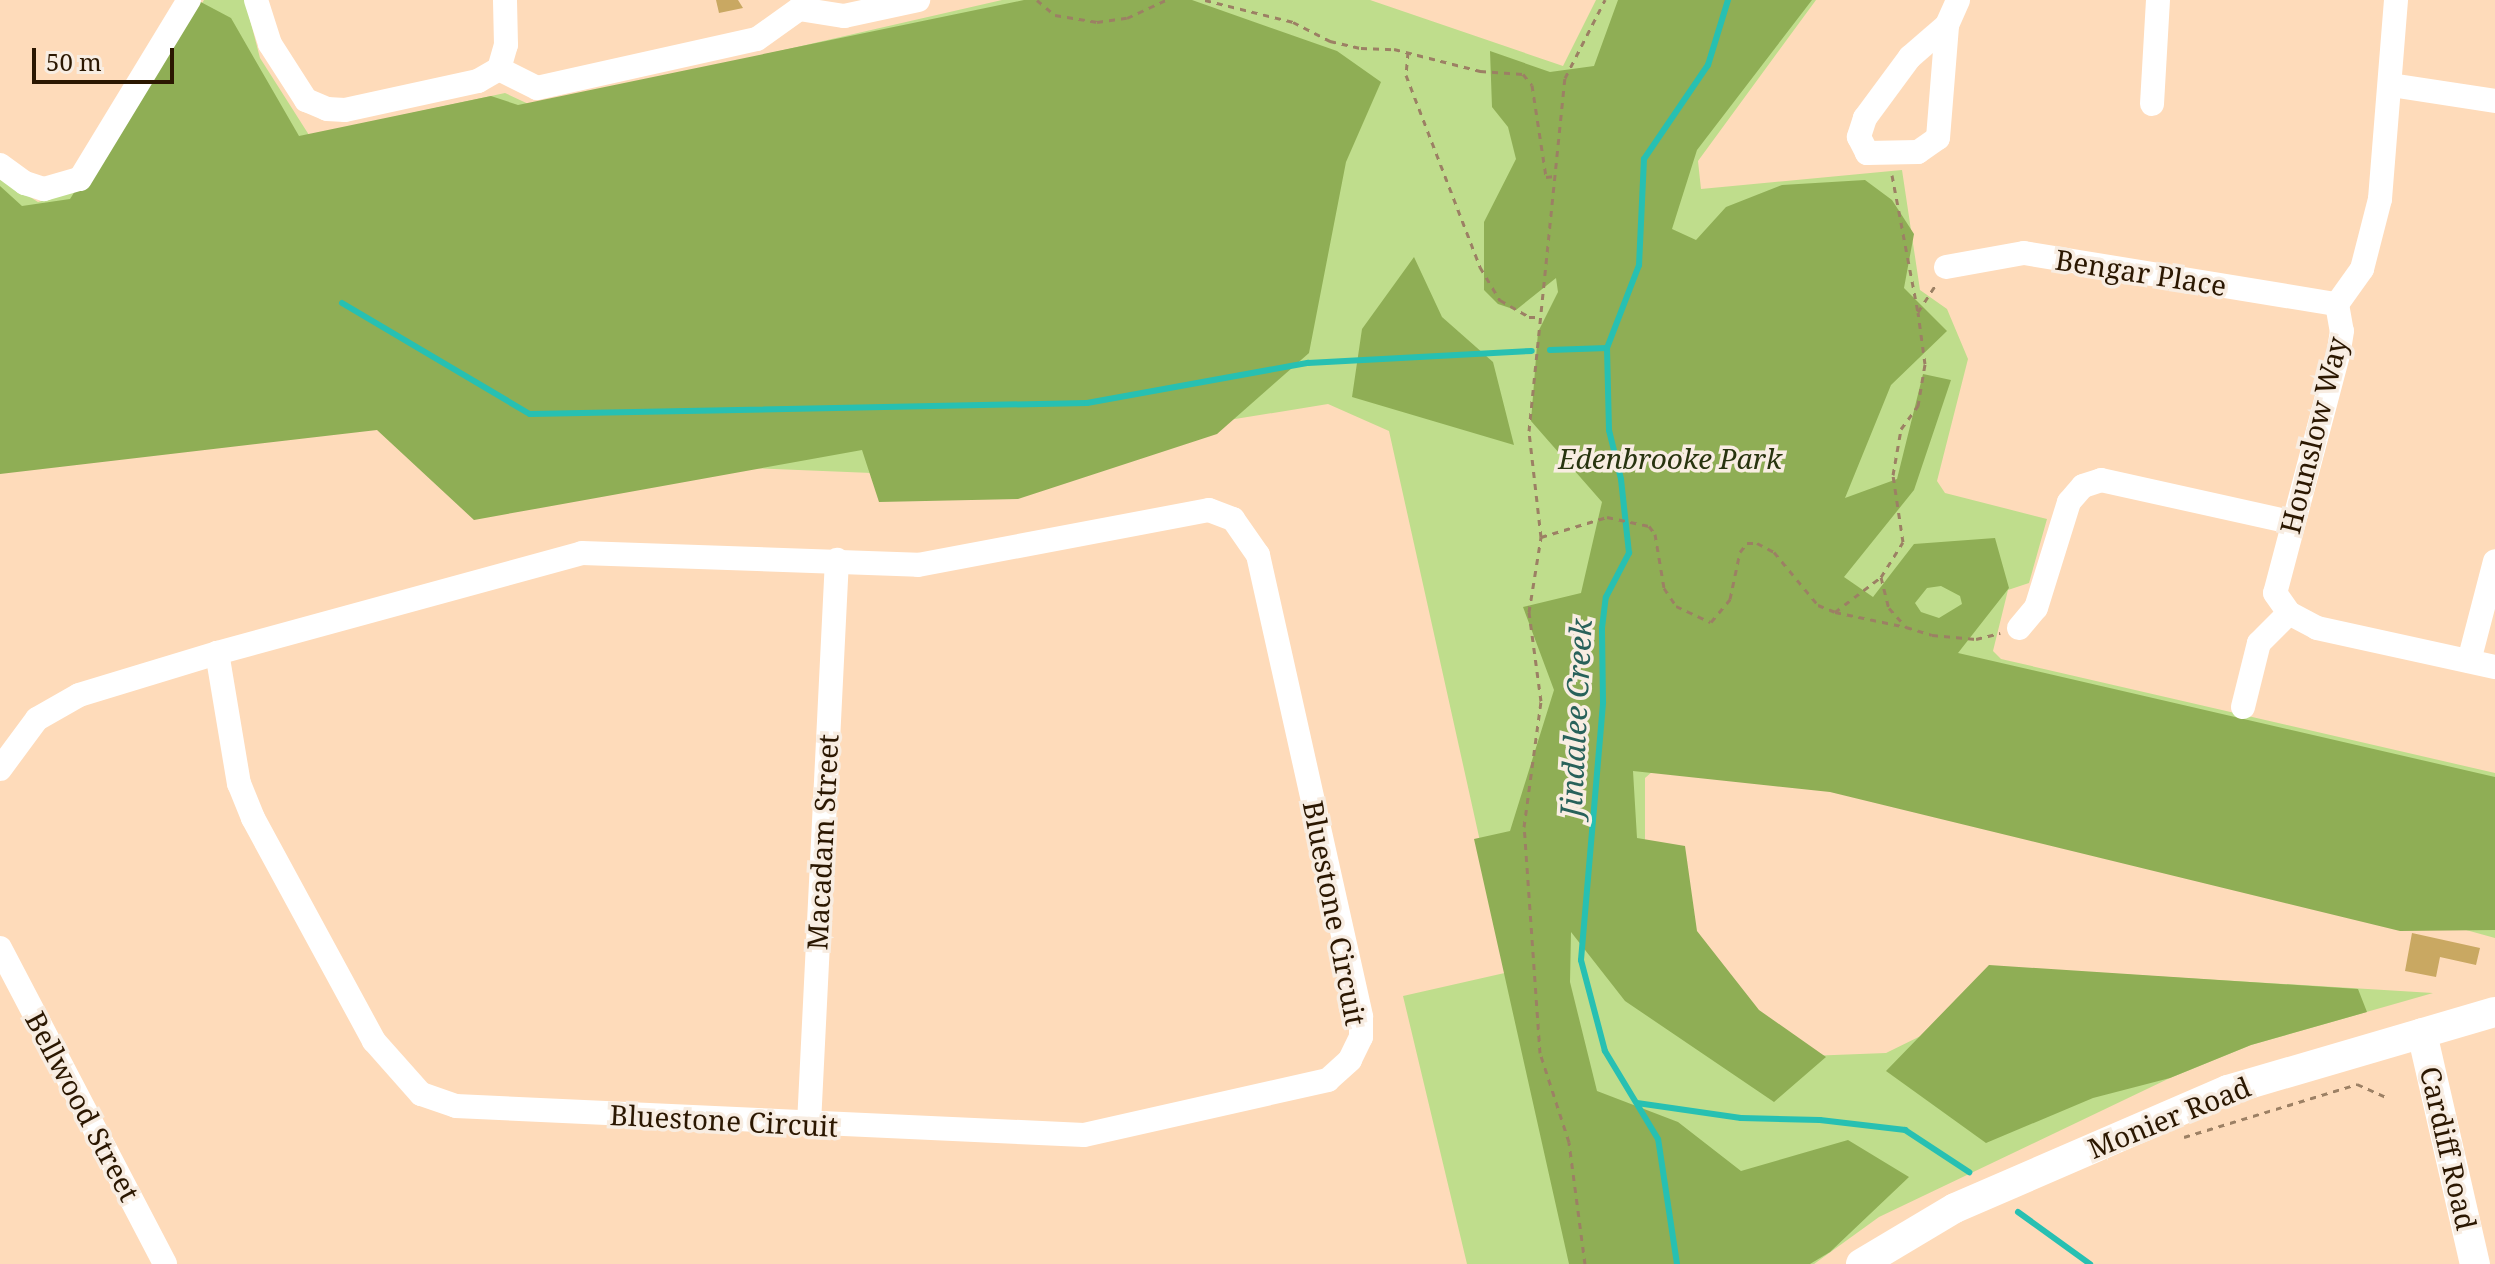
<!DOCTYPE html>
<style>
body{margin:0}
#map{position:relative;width:2495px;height:1264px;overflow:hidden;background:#fedbba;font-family:"Noto Serif",serif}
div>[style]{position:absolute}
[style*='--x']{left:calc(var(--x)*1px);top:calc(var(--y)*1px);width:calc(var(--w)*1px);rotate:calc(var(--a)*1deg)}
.green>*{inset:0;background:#bfdd8c}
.forest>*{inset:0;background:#8fae55}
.stream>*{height:6px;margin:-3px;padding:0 3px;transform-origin:3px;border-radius:3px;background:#27c0b2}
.building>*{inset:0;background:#c9a862}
.path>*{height:3px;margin-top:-1.5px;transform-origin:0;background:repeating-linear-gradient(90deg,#9c8064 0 6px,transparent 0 12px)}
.minor>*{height:24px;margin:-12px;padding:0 12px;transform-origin:12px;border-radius:12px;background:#fff}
.major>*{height:30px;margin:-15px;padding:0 15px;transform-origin:15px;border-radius:15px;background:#fff}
span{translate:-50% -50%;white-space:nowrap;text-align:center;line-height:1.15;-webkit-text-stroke:7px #f8ede2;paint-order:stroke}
.street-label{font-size:28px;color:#2b1701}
.park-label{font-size:28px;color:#28340f;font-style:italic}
.water-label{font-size:30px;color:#28615a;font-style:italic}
.scale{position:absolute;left:32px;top:48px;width:142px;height:36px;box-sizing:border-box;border:4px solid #2b1701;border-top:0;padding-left:10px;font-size:24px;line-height:28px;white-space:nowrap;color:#2b1701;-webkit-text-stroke:6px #f8ede2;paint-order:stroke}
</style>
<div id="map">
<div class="green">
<div style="clip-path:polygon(204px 0,245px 0,260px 58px,309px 135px,505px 93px,535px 107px,1002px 0,1370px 0,1563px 66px,1596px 0,1816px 0,1698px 161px,1701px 189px,1902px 170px,1920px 290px,1947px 309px,1968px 359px,1937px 481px,1945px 493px,2047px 519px,2029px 583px,2008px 590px,1993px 651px,2001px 659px,2495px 773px,2495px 938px,2325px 891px,1684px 744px,1645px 778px,1645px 845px,1669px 937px,1808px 1056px,1886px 1053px,1939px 1027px,2004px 967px,2433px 993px,2251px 1045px,2170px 1078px,1879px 1217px,1814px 1264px,1467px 1264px,1403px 996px,1509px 972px,1389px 431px,1328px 404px,896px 474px,727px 467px,417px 421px,0 458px,0 178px,38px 202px,85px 189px)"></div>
</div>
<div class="forest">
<div style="clip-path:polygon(197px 0,231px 18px,299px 136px,491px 96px,518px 105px,1024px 0,1192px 0,1337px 51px,1381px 82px,1346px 162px,1309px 353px,1217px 434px,1018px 499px,879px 502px,862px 450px,474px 520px,377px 430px,0 474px,0 186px,22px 206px,70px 199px)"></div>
<div style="clip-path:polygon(evenodd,1618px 0,1812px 0,1697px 150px,1672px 229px,1696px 240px,1726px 207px,1782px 185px,1865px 180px,1892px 200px,1914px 234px,1904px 288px,1947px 331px,1891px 385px,1845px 498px,1897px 479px,1923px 374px,1951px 380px,1914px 490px,1844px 577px,1873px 597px,1914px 544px,1995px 538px,2009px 588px,1958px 653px,2495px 777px,2495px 930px,2400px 931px,1830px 792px,1633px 771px,1637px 838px,1685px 846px,1697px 931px,1759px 1010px,1826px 1057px,1774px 1102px,1625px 1001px,1571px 932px,1570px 982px,1597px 1091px,1678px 1122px,1741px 1171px,1848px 1140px,1909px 1177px,1830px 1252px,1810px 1264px,1569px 1264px,1474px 839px,1510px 831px,1554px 690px,1523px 607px,1581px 593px,1602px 502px,1531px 421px,1538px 332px,1558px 292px,1556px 278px,1516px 310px,1498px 304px,1484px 290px,1484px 222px,1516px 159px,1508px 127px,1492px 107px,1490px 51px,1550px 72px,1594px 66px,1618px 0,1941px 586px,1960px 596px,1962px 604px,1939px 618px,1921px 612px,1915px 603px,1927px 588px,1941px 586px)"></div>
<div style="clip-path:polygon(1414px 257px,1442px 317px,1493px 362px,1514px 445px,1352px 397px,1362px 329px)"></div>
<div style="clip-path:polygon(1989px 965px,2358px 989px,2367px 1012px,2251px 1045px,2170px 1078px,2093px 1098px,1986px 1143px,1886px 1071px)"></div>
</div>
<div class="stream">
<div style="--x:342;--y:303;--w:218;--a:30.6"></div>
<div style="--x:530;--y:414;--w:557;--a:-1.13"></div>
<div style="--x:1087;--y:403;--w:225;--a:-10.3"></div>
<div style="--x:1308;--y:363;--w:224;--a:-3.1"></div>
<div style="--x:1550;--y:350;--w:57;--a:-2"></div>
<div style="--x:1637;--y:1103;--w:105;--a:8.2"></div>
<div style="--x:1741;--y:1118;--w:79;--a:1.5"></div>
<div style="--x:1820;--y:1120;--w:86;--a:6.7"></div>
<div style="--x:1905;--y:1130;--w:77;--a:33.3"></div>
<div style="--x:2018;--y:1212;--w:89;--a:35.8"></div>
<div style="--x:1677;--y:1264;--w:126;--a:-98.6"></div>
<div style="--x:1658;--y:1139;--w:103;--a:-121.1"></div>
<div style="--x:1605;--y:1051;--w:94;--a:-104.8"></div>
<div style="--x:1581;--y:960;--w:259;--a:-85.1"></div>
<div style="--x:1603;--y:702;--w:74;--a:-90.8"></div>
<div style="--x:1602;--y:628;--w:31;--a:-83"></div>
<div style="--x:1606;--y:597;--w:50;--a:-62.4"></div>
<div style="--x:1629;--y:553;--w:74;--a:-96.2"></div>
<div style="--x:1621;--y:479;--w:50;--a:-103.8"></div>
<div style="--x:1609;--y:430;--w:82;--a:-91.4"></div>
<div style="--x:1607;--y:348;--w:89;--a:-68.9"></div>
<div style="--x:1639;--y:265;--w:106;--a:-87.3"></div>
<div style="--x:1644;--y:159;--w:114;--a:-55.8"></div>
<div style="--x:1708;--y:65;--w:68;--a:-72.9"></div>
</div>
<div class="building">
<div style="clip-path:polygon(716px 0,738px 0,743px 8px,719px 13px)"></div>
<div style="clip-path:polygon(2412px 933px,2480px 948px,2476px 965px,2440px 957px,2436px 977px,2405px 971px)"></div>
</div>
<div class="path">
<div style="--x:1037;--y:0;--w:23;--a:40"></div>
<div style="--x:1055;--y:15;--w:43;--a:9.5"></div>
<div style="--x:1097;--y:22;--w:30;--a:-8"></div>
<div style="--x:1127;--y:18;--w:43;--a:-24.8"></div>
<div style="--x:1205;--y:0;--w:91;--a:14"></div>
<div style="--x:1293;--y:22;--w:42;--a:27.2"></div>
<div style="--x:1330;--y:41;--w:32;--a:13"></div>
<div style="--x:1361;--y:48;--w:33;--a:2"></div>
<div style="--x:1394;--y:49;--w:89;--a:14.3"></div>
<div style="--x:1480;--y:71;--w:43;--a:4"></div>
<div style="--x:1523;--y:74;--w:14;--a:51"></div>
<div style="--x:1532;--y:85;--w:93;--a:81.3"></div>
<div style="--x:1546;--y:177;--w:9;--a:-6"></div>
<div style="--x:1408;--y:52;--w:23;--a:95"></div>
<div style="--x:1406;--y:75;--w:206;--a:68.9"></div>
<div style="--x:1480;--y:267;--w:39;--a:59"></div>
<div style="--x:1500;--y:300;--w:34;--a:30"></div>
<div style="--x:1529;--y:317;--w:11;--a:0"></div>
<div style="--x:1892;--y:175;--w:139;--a:79.3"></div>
<div style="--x:1541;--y:537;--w:69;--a:-16.9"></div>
<div style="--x:1607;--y:517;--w:43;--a:12.1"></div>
<div style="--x:1649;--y:526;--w:10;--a:53"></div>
<div style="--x:1655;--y:534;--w:55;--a:80.5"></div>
<div style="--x:1664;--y:588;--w:22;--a:56"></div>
<div style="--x:1676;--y:606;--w:38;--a:25"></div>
<div style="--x:1711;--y:622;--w:30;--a:-50"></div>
<div style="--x:1730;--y:599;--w:48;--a:-78"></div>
<div style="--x:1740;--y:552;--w:11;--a:-52"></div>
<div style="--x:1747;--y:543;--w:10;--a:0"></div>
<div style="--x:1757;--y:543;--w:19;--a:28"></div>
<div style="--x:1774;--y:552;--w:69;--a:50.3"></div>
<div style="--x:1818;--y:605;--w:18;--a:22"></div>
<div style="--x:1835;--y:612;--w:58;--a:-37.3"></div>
<div style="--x:1881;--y:577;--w:32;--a:76"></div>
<div style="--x:1889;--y:608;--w:25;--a:48"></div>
<div style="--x:1906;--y:627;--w:27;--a:17"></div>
<div style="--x:1932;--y:635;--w:44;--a:5.2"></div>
<div style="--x:1976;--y:639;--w:25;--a:-14"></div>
<div style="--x:1881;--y:577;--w:41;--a:-57.8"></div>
<div style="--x:1903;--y:542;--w:68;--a:-98.5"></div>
<div style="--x:1893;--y:475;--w:47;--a:-80.1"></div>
<div style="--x:1901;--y:429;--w:29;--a:-54"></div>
<div style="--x:1918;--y:406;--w:43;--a:-80.5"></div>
<div style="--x:1925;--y:364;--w:52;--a:-97.7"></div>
<div style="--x:1918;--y:312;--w:31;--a:-57"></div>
<div style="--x:1835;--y:612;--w:73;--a:11.9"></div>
<div style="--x:2184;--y:1137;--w:181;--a:-17"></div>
<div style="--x:2357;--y:1084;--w:32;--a:24"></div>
<div style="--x:1585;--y:1264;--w:123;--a:-97.5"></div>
<div style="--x:1569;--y:1142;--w:94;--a:-108"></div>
<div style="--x:1540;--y:1053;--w:227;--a:-94"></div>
<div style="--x:1524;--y:827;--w:127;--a:-82.3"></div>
<div style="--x:1541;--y:701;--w:90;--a:-97.7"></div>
<div style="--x:1529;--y:612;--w:76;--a:-80.9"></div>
<div style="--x:1541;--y:537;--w:107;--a:-96.5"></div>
<div style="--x:1529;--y:431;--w:355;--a:-84.2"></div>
<div style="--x:1565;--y:78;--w:88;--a:-62.9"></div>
</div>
<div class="minor">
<div style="--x:256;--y:0;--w:46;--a:72.3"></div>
<div style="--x:270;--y:44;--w:67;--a:57.3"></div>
<div style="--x:306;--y:100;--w:23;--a:23"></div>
<div style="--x:327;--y:109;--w:18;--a:3"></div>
<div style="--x:345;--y:110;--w:136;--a:-12.3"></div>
<div style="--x:478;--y:81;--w:24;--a:-30"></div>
<div style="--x:499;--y:69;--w:25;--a:-74"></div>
<div style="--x:506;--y:45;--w:45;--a:-91.3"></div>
<div style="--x:2396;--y:0;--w:200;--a:94.6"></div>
<div style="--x:2380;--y:199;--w:72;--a:104.4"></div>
<div style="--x:2362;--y:269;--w:43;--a:125.5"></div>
<div style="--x:2337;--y:304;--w:27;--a:80"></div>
<div style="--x:2342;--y:331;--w:24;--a:99"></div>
<div style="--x:2338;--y:355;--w:246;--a:104.8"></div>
<div style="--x:2275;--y:593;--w:24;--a:55"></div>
<div style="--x:2289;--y:613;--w:32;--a:28"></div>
<div style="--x:2317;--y:628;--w:182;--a:12.4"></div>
<div style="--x:1947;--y:25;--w:49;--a:139.1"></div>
<div style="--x:1910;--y:57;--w:76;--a:126.4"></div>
<div style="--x:1865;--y:118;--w:20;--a:108"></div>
<div style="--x:1859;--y:137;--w:18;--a:63"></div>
<div style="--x:1867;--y:153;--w:51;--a:-1.1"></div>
<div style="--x:1918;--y:152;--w:24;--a:-35"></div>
<div style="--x:1938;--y:138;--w:113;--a:-85.4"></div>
<div style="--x:1947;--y:25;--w:27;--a:-66"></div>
<div style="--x:499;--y:69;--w:42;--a:26.6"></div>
<div style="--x:537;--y:88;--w:225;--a:-12.6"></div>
<div style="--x:757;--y:39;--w:52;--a:-35.5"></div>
<div style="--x:799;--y:9;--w:46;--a:8.8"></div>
<div style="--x:844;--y:16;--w:76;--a:-12.2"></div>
<div style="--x:2391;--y:85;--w:105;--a:8.7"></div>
<div style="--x:2152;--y:104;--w:104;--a:-86.7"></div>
<div style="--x:0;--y:165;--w:31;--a:36"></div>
<div style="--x:25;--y:183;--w:20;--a:18"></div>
<div style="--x:44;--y:189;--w:37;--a:-16"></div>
<div style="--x:80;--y:179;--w:210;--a:-58.7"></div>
<div style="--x:1946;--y:267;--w:79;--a:-10.2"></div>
<div style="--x:2024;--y:253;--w:317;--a:9.3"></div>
<div style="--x:2019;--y:628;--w:26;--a:-50"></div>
<div style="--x:2036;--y:608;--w:111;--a:-72.7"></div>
<div style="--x:2069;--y:502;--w:21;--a:-49"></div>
<div style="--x:2083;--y:486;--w:19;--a:-18"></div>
<div style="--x:2101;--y:480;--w:195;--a:12.5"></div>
<div style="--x:2469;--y:661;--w:103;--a:-75.4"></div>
<div style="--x:2243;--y:707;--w:66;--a:-76"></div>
<div style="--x:2259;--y:643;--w:42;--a:-45"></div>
<div style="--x:0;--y:769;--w:62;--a:-53.5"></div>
<div style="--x:37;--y:719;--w:48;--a:-29.7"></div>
<div style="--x:79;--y:695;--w:144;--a:-16.9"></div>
<div style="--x:217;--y:653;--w:378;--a:-15.3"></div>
<div style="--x:582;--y:553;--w:336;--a:2"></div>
<div style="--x:918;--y:565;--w:296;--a:-10.7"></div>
<div style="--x:1209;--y:510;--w:26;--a:21"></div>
<div style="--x:1233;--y:519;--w:44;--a:55.2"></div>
<div style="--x:1258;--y:555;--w:473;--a:77.4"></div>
<div style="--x:1361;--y:1017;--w:20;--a:90"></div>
<div style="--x:1361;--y:1037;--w:25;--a:116"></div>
<div style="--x:1350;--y:1060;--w:30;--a:138"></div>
<div style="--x:1328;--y:1080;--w:250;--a:167.3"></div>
<div style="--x:1084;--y:1135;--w:629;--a:-177.36"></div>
<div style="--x:456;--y:1106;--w:37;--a:-161"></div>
<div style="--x:421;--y:1094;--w:71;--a:-131.6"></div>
<div style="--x:374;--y:1041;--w:254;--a:-118.5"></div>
<div style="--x:253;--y:818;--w:37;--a:-112"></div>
<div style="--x:239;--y:784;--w:133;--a:-99.5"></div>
<div style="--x:0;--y:948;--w:356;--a:62.4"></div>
<div style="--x:809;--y:1124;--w:565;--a:-87.16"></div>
</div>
<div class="major">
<div style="--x:2422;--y:1033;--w:237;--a:77.1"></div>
<div style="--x:1861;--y:1264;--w:109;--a:-30.8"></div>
<div style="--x:1955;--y:1208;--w:297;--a:-23.4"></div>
<div style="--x:2228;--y:1090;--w:278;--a:-16.3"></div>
</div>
<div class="street-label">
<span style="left:2141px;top:272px;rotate:9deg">Bengar Place</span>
<span style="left:2313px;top:435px;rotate:-76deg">Hounslow Way</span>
<span style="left:822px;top:842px;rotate:-87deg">Macadam Street</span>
<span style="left:1335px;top:913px;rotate:79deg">Bluestone Circuit</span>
<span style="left:83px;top:1106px;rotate:62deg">Bellwood Street</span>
<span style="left:2169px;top:1117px;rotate:-22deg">Monier Road</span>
<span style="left:724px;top:1120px;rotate:3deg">Bluestone Circuit</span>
<span style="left:2449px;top:1148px;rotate:77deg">Cardiff Road</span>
</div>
<div class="park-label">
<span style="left:1670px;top:458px">Edenbrooke Park</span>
</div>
<div class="water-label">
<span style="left:1576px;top:718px;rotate:-87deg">Jindalee Creek</span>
</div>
<div class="scale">50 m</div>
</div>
